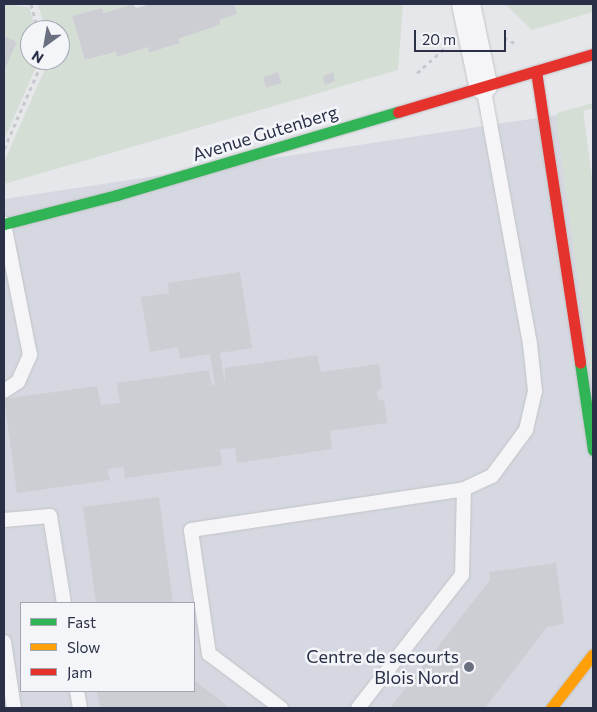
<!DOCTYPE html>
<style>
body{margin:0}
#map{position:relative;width:597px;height:712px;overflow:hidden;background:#e5e7ea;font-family:Commissioner,sans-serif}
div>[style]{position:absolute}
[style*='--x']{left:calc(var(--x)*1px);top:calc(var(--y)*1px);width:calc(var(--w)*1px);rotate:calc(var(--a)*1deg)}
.built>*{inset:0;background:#d5d8e0}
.green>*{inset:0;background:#d4ded5}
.building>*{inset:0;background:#ccced3}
.path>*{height:3px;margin-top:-1.5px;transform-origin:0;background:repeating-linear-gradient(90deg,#c6c8cd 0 4px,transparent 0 8px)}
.roads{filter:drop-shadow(0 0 1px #c2c3c8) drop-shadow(0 0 1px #c2c3c8)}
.lane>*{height:14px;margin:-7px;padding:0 7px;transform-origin:7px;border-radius:7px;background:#f5f5f7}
.street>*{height:28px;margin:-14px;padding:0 14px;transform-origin:14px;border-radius:14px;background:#f5f5f7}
.fast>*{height:11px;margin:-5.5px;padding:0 5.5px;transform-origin:5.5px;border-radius:5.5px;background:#30b455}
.slow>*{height:11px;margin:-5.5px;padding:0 5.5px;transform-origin:5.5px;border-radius:5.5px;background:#ff9f0a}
.jam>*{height:11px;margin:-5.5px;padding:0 5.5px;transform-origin:5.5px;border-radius:5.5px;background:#e5322d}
.dots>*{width:14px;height:14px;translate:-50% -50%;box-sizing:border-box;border:2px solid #f3f5f9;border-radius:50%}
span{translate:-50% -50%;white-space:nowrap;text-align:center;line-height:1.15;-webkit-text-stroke:5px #f3f5f9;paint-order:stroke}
.street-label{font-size:18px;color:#293047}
.poi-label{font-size:18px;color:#293047}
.right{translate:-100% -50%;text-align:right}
.frame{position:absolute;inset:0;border:5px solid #293047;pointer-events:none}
.legend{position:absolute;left:20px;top:602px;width:175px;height:90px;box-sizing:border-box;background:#f3f5f9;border:1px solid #a2a6b2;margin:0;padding:6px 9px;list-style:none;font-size:15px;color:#293047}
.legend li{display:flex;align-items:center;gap:10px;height:25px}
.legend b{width:25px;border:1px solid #a2a6b2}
.north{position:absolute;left:20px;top:20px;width:50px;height:50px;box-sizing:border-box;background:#f3f5f9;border:1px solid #a2a6b2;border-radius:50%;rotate:212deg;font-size:14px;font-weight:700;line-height:20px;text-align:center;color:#293047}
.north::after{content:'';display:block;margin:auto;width:18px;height:22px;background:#6b7080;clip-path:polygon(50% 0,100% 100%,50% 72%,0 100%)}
.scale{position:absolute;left:414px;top:30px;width:92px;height:22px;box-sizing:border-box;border:2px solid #293047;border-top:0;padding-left:6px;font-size:15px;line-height:18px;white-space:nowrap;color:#293047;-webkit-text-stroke:4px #f3f5f9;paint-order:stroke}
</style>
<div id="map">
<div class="built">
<div style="clip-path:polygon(evenodd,583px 111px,593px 188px,593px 708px,4px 708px,4px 199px,583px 111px,21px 603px,194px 603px,194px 691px,21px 691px,21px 603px)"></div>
</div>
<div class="green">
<div style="clip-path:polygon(4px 4px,29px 7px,36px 30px,30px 30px,30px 60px,39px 60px,4px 140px,4px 71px,17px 42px,4px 36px)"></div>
<div style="clip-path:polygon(evenodd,43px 4px,133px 4px,104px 13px,102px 8px,72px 16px,86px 60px,116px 52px,118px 57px,148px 47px,150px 53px,180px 43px,178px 39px,208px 29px,219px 20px,237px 14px,234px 4px,403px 4px,398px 70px,4px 184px,4px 162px,49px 60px,60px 60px,60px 30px,46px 30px,38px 5px,43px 4px,278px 72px,282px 83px,266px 88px,263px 77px,278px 72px)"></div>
<div style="clip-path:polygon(505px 4px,593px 4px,593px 12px,532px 30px)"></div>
<div style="clip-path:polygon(593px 103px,593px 108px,583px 111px,593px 188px,593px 391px,557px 125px,557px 113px)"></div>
</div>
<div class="building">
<div style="clip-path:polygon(133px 4px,136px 8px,151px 4px,234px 4px,237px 14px,219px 20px,220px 24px,208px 29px,178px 39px,180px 43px,149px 53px,148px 47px,117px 57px,116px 52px,85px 60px,72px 16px,102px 8px,104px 13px)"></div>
<div style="clip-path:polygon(4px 36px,17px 42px,4px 71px)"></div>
<div style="clip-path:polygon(278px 72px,282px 83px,266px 88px,263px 77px)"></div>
<div style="clip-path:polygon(333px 72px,335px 81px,325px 85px,323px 76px)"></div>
<div style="clip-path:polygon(240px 272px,252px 348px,220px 353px,225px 384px,225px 368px,317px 355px,321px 372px,379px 364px,382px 387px,377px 392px,378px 399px,384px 401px,387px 423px,330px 431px,332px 449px,237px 463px,235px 448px,220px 449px,222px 465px,125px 478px,124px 467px,107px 469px,110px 480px,17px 493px,4px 399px,97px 386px,101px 405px,120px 403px,117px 383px,209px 370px,212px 385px,215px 385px,210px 354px,180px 359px,178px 347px,150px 352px,141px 297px,169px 293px,168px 283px)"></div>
<div style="clip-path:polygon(159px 497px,173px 603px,96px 603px,83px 507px)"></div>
<div style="clip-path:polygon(556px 563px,564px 624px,547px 627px,485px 708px,390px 708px,490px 580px,489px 572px)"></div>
<div style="clip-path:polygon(194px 680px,230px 708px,100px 707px,97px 691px,194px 691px)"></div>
</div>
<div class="path">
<div style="--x:31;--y:4;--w:27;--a:75"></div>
<div style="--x:504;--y:37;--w:16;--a:30"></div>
<div style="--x:417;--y:73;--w:38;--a:-42"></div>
<div style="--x:4;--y:149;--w:97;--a:-66.3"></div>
</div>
<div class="roads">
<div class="lane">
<div style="--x:4;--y:391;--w:17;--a:-33"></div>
<div style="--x:18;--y:382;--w:30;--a:-66"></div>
<div style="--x:30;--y:355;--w:134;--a:-101.2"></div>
<div style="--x:4;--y:520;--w:46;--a:-5"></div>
<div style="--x:50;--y:516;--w:88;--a:80.9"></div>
<div style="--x:4;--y:642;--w:67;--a:81.4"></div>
<div style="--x:77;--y:691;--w:17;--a:80"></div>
<div style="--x:281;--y:708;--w:90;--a:-143.1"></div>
<div style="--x:209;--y:654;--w:125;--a:-98.3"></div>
<div style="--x:191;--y:530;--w:276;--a:-8.5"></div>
<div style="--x:464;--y:489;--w:31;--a:-25"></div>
<div style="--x:492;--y:476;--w:57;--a:-53.5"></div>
<div style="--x:526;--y:430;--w:40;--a:-77"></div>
<div style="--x:535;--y:391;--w:47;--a:-96.1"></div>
<div style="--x:530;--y:344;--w:263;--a:-100.3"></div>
<div style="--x:358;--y:708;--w:169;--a:-52"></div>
<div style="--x:462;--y:575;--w:86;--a:-88.7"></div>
</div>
<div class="street">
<div style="--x:466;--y:4;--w:83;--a:78.1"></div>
</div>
<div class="fast">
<div style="--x:4;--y:224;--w:117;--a:-14.4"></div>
<div style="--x:117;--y:195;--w:293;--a:-16.5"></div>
<div style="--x:580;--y:363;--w:88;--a:81.5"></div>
</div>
<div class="slow">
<div style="--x:551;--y:708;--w:68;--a:-52.1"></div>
</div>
<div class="jam">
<div style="--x:536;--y:71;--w:295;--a:81.4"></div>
<div style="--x:398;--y:112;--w:203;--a:-16.6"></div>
</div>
</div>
<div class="dots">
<div style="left:469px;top:667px;background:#6b7080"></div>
</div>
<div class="street-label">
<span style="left:265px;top:133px;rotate:-17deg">Avenue Gutenberg</span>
</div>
<div class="poi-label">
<span class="right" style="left:459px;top:667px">Centre de secourts<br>Blois Nord</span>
</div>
<div class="frame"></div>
<ul class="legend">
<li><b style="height:6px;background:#30b455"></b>Fast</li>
<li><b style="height:6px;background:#ff9f0a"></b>Slow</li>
<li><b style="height:6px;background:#e5322d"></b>Jam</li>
</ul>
<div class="north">N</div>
<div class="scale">20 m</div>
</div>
